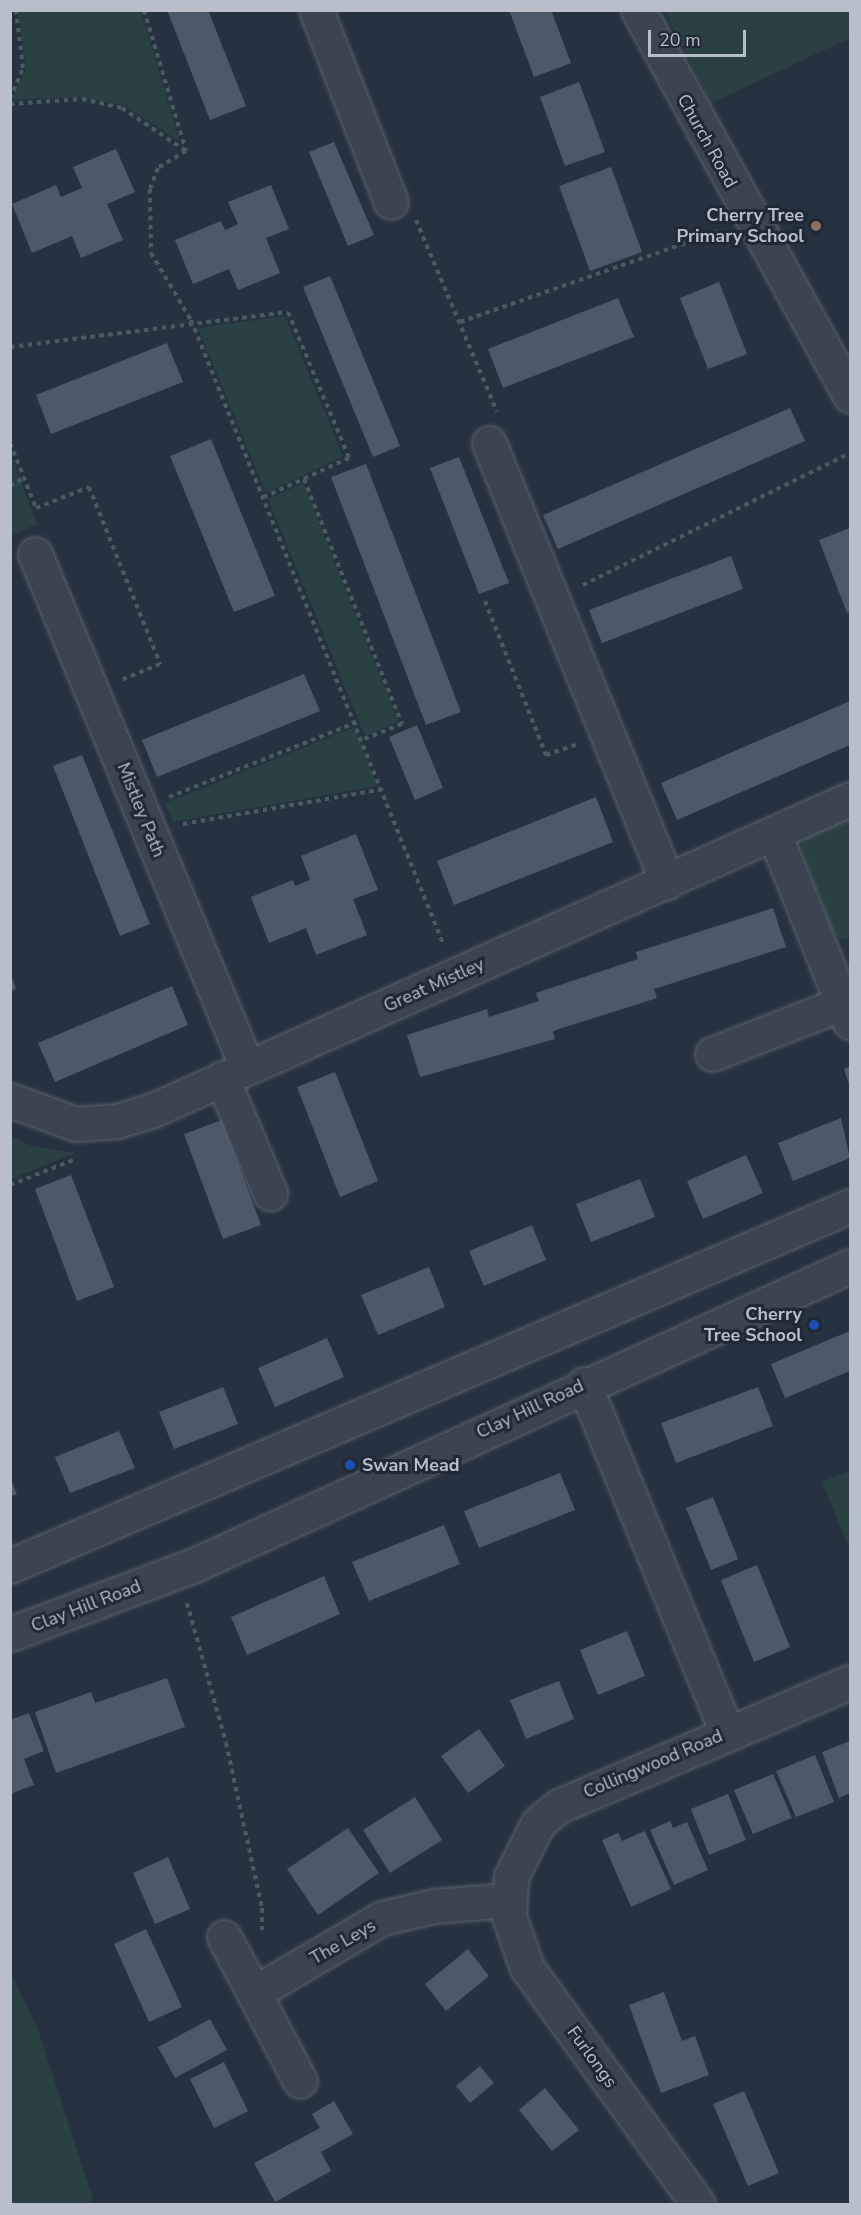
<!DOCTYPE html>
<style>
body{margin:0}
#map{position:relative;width:861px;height:2215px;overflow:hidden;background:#273240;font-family:"Nunito Sans",sans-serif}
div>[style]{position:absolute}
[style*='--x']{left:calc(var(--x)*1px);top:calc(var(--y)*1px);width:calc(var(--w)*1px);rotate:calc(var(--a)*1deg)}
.green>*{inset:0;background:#2a4042}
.building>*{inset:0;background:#4d5968}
.path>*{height:4px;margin-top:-2px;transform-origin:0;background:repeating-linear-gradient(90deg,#495d60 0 4.5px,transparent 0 9px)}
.roads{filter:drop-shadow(0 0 2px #59626d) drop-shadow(0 0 2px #59626d)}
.minor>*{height:33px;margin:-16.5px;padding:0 16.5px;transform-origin:16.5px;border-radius:16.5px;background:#3b4450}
.dots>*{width:16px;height:16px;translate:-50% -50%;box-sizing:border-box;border:3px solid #202935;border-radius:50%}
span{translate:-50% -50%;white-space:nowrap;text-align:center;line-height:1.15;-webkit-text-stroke:6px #202935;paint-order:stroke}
.street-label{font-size:18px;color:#b8bfca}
.poi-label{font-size:18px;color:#b8bfca;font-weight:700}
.right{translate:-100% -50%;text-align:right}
.left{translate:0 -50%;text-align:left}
.frame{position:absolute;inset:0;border:12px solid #b8bfca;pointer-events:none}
.scale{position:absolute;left:648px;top:30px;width:98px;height:27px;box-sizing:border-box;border:3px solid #b8bfca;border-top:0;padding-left:8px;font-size:18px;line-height:21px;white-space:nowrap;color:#b8bfca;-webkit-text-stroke:4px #202935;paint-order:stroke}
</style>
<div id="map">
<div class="green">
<div style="clip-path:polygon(18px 11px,141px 11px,180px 142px,126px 106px,82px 97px,12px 100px,26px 68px)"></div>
<div style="clip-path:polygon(665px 11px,850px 11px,850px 38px,711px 103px)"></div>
<div style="clip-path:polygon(285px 316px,343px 456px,266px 493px,198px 328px)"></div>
<div style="clip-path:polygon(11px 455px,37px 524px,11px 535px,10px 535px)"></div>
<div style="clip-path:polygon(303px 483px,398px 722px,365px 736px,268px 499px)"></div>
<div style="clip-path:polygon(355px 727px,377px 786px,173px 822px,165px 803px)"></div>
<div style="clip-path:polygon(850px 811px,850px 939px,844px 940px,835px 936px,801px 848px,805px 837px)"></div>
<div style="clip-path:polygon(10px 1136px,32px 1146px,75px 1153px,11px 1179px)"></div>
<div style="clip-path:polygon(850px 1470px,850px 1550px,822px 1482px)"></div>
<div style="clip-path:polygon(11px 1973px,37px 2027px,93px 2199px,90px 2204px,11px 2204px)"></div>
</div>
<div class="building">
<div style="clip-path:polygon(167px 10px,208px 10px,246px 106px,210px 120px)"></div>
<div style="clip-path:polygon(509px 10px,551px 10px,571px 63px,534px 77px)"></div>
<div style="clip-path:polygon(579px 82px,605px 152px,565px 166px,540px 97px)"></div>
<div style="clip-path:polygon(334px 142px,374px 235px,348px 246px,309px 152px)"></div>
<div style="clip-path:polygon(116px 149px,135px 192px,107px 204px,123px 240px,81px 258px,72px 236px,32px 253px,12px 204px,56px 185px,61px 197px,82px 188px,73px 167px)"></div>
<div style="clip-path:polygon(611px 167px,642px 252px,590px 271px,559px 186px)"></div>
<div style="clip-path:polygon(271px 185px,289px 229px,266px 238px,280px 273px,238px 290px,229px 269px,193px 284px,175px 240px,221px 221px,225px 230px,238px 224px,228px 202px)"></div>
<div style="clip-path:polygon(330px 276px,400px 446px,373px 457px,303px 287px)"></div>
<div style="clip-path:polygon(719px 282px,747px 354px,708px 369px,680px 298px)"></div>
<div style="clip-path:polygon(618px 298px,634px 337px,503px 388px,488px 349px)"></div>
<div style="clip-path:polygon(167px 343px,183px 382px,51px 434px,36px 395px)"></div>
<div style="clip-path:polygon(790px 408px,805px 441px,558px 549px,543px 515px)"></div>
<div style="clip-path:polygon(211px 439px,275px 596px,234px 612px,170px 456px)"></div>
<div style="clip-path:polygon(459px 457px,509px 583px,479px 594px,430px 468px)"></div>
<div style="clip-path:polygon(366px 464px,461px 712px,426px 725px,331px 477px)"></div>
<div style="clip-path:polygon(850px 528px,850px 612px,847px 613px,819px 540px)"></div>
<div style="clip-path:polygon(731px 556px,743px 589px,602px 643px,589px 610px)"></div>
<div style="clip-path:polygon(304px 674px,320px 711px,157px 777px,142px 740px)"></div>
<div style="clip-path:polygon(850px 701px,850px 745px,677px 820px,661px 783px)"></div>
<div style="clip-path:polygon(417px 725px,443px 788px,415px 800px,389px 737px)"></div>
<div style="clip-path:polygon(82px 755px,150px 924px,120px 936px,53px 766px)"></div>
<div style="clip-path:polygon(596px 797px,613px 842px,454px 905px,437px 861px)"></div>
<div style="clip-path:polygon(356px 834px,378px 890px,353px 899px,367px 935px,316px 955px,306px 928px,269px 943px,251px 897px,293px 880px,295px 886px,310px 880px,301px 856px)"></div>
<div style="clip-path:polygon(773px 908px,786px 947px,654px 989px,657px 998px,553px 1031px,555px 1039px,420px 1077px,407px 1035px,487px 1009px,489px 1017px,539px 1001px,536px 993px,638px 959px,636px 952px)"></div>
<div style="clip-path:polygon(11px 975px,16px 989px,10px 991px,10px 976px)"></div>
<div style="clip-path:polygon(172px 986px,188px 1025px,55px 1082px,38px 1043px)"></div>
<div style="clip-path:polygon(850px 1066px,850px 1087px,844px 1069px)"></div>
<div style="clip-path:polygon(335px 1072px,378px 1181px,340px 1197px,297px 1087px)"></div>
<div style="clip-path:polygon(841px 1118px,850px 1158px,793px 1181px,778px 1143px)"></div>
<div style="clip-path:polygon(222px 1120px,261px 1225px,223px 1239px,184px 1134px)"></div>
<div style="clip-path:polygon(746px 1155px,763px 1193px,703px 1219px,687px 1181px)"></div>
<div style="clip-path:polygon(71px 1175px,114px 1287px,77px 1301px,35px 1189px)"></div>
<div style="clip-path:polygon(640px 1179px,655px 1217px,591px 1242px,576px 1204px)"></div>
<div style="clip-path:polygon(532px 1225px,546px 1260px,484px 1286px,469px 1251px)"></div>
<div style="clip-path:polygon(429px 1267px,445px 1307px,378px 1335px,361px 1295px)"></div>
<div style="clip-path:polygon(850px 1331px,850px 1371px,785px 1398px,771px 1364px)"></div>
<div style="clip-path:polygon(327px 1338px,344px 1377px,275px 1407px,258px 1368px)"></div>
<div style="clip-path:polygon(223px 1387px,238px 1424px,174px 1449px,159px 1412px)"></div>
<div style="clip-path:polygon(758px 1387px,773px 1426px,676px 1463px,661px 1423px)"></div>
<div style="clip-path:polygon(119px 1431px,135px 1468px,70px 1493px,55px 1457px)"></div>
<div style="clip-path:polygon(560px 1473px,575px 1510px,479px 1548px,464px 1511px)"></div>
<div style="clip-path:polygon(10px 1478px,17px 1494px,10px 1497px)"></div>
<div style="clip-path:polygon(713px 1497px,738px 1559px,711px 1570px,686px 1508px)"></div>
<div style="clip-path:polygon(444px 1525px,460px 1564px,369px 1601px,352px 1562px)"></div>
<div style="clip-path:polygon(757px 1565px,790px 1647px,754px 1662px,721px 1580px)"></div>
<div style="clip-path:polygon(324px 1576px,340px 1614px,247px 1655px,231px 1617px)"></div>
<div style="clip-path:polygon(627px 1631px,645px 1676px,598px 1695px,580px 1650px)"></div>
<div style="clip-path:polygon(167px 1678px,185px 1727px,56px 1773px,35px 1712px,91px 1692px,95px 1703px)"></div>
<div style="clip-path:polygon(559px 1681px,574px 1719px,526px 1739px,510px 1700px)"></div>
<div style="clip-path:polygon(29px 1713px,44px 1751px,24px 1759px,34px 1785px,10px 1794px,10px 1720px)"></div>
<div style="clip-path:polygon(479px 1729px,505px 1766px,468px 1793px,441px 1756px)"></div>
<div style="clip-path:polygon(850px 1741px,850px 1793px,839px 1798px,822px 1752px)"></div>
<div style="clip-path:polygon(815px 1755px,834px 1802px,796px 1817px,776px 1771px)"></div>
<div style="clip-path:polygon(773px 1774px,792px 1818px,753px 1834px,734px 1790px)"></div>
<div style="clip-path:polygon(728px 1794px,746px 1840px,709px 1855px,691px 1809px)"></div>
<div style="clip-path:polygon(415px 1797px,442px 1840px,390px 1873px,363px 1830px)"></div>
<div style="clip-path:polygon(670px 1821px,673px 1828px,687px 1822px,708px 1870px,674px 1885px,650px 1830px)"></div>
<div style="clip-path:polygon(348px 1828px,379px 1873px,318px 1915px,287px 1869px)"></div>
<div style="clip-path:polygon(645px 1831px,671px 1889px,631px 1907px,602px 1840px,618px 1833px,622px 1841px)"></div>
<div style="clip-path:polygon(168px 1857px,190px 1909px,155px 1924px,133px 1873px)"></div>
<div style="clip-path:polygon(146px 1929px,182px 2007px,149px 2022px,114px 1944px)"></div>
<div style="clip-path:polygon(468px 1949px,489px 1976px,446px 2011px,425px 1984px)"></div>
<div style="clip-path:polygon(664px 1992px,682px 2041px,695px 2036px,709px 2075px,661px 2093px,629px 2005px)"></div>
<div style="clip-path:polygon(210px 2019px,227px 2050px,175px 2078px,158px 2047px)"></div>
<div style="clip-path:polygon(224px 2062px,248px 2111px,214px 2128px,190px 2079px)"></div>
<div style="clip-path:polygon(480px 2066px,494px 2083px,470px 2103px,456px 2086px)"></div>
<div style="clip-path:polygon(545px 2088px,579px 2130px,552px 2151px,519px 2110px)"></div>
<div style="clip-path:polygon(744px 2091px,779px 2173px,748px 2186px,713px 2104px)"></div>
<div style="clip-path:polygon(334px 2101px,353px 2134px,321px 2152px,331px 2171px,275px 2202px,254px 2163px,320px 2128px,312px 2114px)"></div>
</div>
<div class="path">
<div style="--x:144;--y:10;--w:147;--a:73.4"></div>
<div style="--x:186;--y:151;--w:33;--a:149"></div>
<div style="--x:158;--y:168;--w:22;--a:111"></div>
<div style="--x:150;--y:189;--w:64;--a:89.1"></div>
<div style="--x:151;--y:253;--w:78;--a:59.2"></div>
<div style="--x:191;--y:320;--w:675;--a:67.99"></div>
<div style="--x:10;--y:99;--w:34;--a:-67"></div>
<div style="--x:23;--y:68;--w:58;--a:-96.9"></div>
<div style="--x:10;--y:104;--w:72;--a:-4"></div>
<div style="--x:82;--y:99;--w:41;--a:12.7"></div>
<div style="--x:122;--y:108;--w:77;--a:33.9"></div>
<div style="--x:416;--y:220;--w:208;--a:67.1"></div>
<div style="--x:460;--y:322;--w:279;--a:-19.3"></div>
<div style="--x:10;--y:347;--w:280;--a:-7.2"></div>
<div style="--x:288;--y:312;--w:158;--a:67.3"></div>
<div style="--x:349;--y:458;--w:94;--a:155.4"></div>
<div style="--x:10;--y:443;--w:70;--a:68.2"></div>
<div style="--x:36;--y:508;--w:57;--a:-21.6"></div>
<div style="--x:89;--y:487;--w:191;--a:68.1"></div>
<div style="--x:160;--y:664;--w:42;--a:157.7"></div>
<div style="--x:304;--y:479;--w:264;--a:68.2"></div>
<div style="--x:402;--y:724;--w:41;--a:158.5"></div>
<div style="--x:10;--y:486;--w:16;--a:-30"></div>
<div style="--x:583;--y:585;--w:298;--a:-26.3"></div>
<div style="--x:485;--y:601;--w:166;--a:68.4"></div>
<div style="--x:546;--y:755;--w:34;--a:-19"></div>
<div style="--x:169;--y:797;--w:202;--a:-21.7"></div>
<div style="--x:183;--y:824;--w:203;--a:-9.9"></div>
<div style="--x:10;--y:1185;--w:71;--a:-21.5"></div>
<div style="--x:187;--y:1603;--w:145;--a:74.4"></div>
<div style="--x:226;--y:1743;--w:169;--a:77.7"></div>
<div style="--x:262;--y:1908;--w:26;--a:90"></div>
</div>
<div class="roads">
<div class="minor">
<div style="--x:316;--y:10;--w:206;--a:68.7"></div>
<div style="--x:638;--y:10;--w:440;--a:61.2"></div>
<div style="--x:489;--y:443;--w:474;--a:67.9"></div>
<div style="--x:35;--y:554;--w:555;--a:67.55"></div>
<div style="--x:774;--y:833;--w:204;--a:68.1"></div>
<div style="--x:712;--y:1054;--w:141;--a:-21.3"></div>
<div style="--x:222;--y:1078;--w:125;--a:67.3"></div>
<div style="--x:10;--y:1100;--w:70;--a:20"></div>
<div style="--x:76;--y:1124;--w:41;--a:-4.2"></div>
<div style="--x:117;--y:1121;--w:38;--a:-17"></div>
<div style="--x:153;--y:1110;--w:763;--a:-24.05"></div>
<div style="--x:584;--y:1384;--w:377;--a:67.7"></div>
<div style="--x:10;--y:1566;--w:914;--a:-23.2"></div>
<div style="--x:10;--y:1634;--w:194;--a:-20.5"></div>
<div style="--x:192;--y:1566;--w:723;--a:-24.51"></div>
<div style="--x:224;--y:1937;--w:64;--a:61.8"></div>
<div style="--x:254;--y:1993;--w:148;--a:-30.4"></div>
<div style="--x:382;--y:1918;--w:53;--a:-13"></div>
<div style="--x:434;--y:1906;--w:75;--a:-4.6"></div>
<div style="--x:254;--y:1993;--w:99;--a:62.4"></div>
<div style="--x:698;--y:2204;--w:291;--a:-125.9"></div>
<div style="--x:527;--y:1968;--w:55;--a:-109.1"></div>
<div style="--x:509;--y:1916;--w:39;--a:-87"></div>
<div style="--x:511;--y:1877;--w:60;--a:-63.4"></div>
<div style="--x:538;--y:1823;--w:27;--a:-39"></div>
<div style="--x:559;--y:1806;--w:316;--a:-23.1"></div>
</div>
</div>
<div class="dots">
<div style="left:816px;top:226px;background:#8d6e63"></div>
<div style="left:814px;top:1325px;background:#1a4fb4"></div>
<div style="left:350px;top:1465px;background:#1a4fb4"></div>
</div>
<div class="street-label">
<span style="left:707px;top:141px;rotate:61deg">Church Road</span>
<span style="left:141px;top:810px;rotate:68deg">Mistley Path</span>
<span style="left:434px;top:985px;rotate:-24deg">Great Mistley</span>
<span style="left:530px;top:1409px;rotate:-25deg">Clay Hill Road</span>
<span style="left:86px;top:1606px;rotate:-21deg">Clay Hill Road</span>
<span style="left:653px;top:1764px;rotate:-23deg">Collingwood Road</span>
<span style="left:343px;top:1942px;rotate:-30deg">The Leys</span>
<span style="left:592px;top:2057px;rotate:54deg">Furlongs</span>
</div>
<div class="poi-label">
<span class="right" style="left:804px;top:226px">Cherry Tree<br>Primary School</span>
<span class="right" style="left:802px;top:1325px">Cherry<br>Tree School</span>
<span class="left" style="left:362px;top:1465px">Swan Mead</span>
</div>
<div class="frame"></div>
<div class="scale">20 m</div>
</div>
